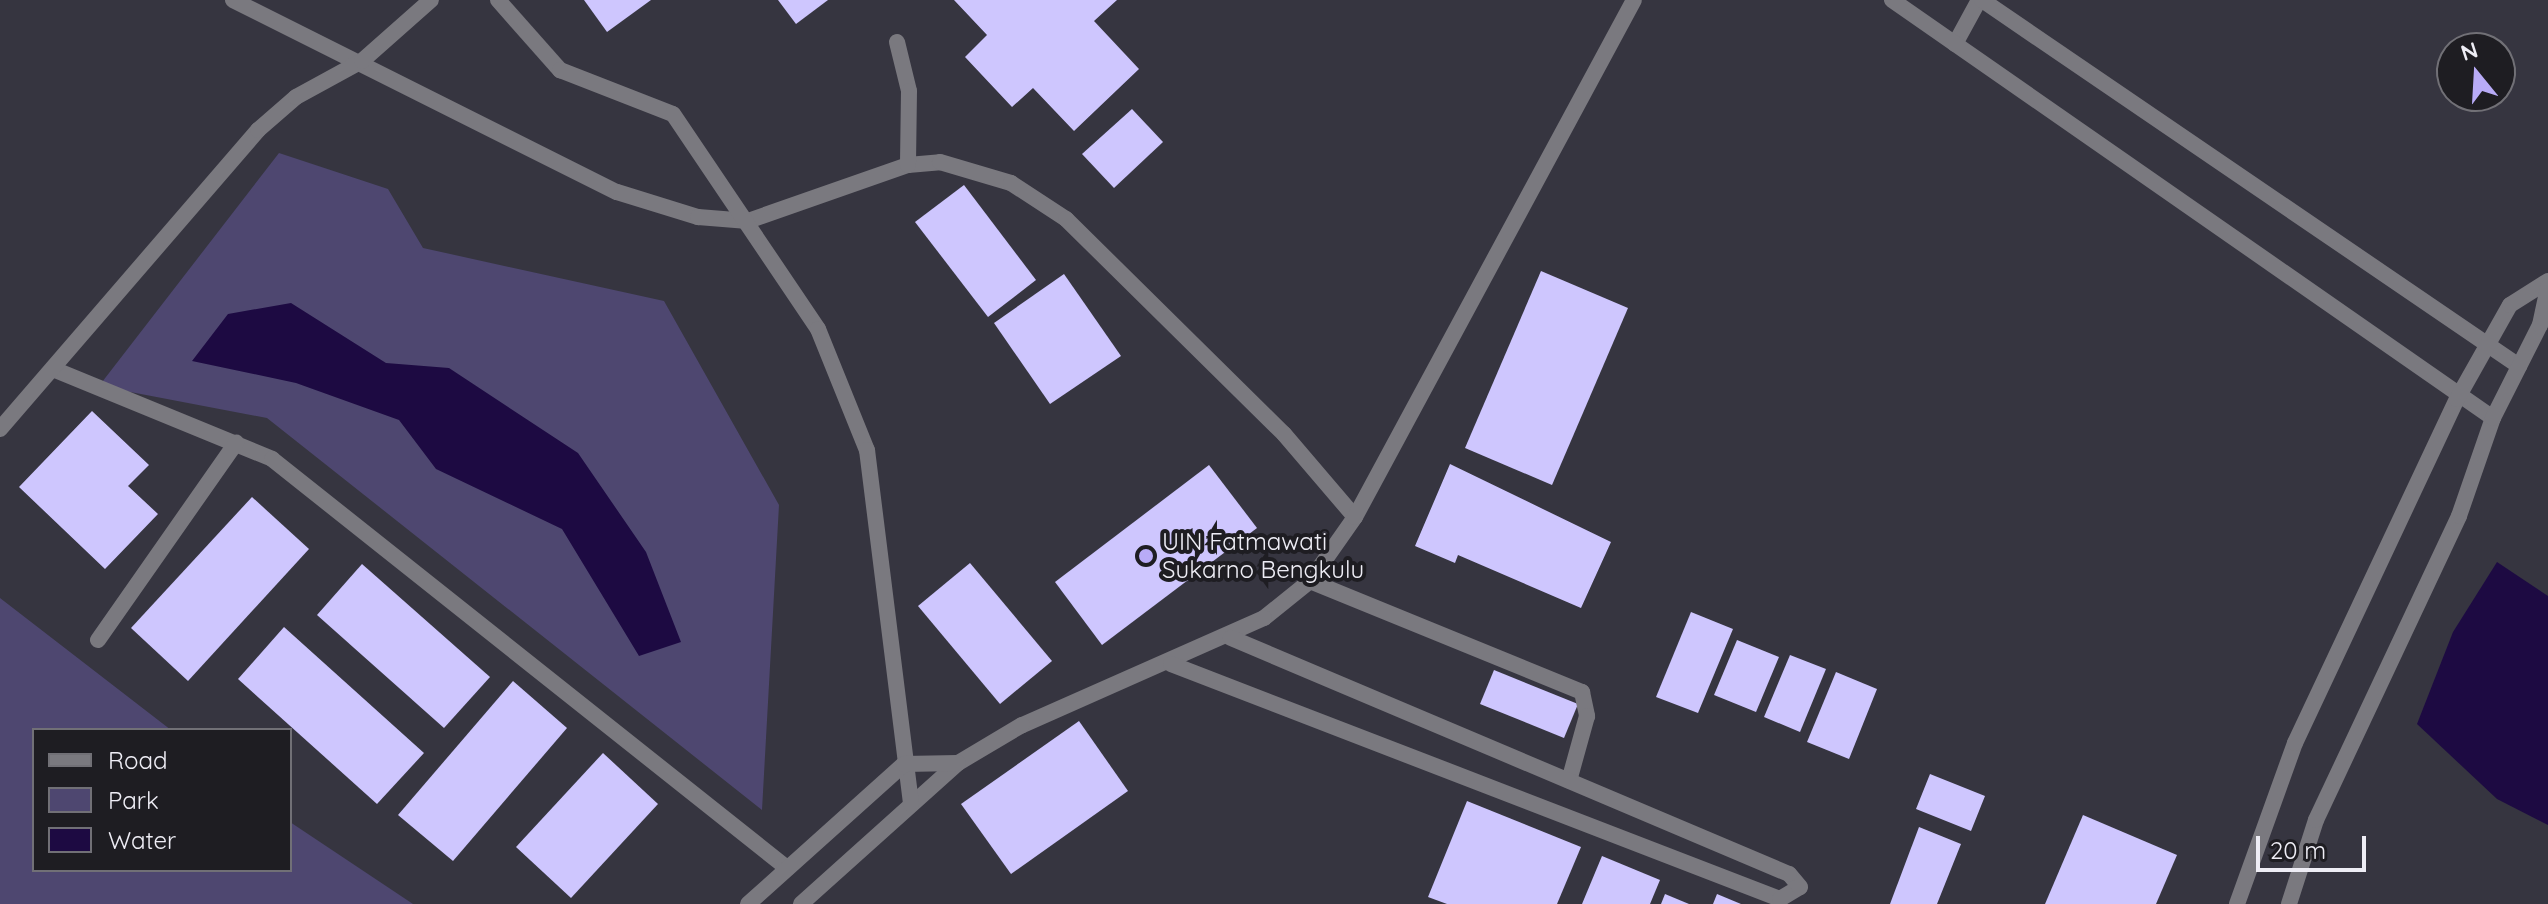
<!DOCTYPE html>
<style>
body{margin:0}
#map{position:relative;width:2548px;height:904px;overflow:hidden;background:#363540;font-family:Quicksand,sans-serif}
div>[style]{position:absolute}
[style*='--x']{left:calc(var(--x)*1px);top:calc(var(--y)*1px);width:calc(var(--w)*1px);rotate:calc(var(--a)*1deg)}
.green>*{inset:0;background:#4e4770}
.water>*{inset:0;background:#1d0a42}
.building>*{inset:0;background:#cec6fe}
.service>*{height:16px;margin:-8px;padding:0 8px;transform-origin:8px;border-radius:8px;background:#7a797f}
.minor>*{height:16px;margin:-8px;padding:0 8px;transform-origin:8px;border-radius:8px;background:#7a797f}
.dots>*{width:22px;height:22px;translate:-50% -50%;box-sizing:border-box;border:4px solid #1e1d22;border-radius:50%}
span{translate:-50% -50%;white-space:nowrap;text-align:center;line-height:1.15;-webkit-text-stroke:8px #1e1d22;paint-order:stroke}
.poi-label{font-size:24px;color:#eeedf5}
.left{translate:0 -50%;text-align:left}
.legend{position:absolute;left:32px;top:728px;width:260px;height:144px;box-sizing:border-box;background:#1e1d22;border:2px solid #717076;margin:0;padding:10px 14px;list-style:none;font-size:24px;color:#eeedf5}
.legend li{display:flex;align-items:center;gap:16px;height:40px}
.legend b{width:40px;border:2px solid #717076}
.north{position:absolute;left:2436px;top:32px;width:80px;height:80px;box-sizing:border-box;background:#1e1d22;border:2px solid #717076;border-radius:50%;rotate:342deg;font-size:22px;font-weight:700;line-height:32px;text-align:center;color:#eeedf5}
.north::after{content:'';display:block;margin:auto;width:28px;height:36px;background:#b8abf7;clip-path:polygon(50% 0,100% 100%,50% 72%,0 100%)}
.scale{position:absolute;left:2256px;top:836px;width:110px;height:36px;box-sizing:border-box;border:4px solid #eeedf5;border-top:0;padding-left:10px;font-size:24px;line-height:28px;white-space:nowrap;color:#eeedf5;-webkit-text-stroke:6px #1e1d22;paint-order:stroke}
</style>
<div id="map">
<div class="green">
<div style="clip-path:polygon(279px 153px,388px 189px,423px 248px,664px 301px,779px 505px,762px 810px,267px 418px,99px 386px)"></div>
<div style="clip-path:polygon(0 598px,171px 730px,34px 730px,34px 870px,290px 870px,290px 822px,413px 904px,0 904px)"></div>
</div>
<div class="water">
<div style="clip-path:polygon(291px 303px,386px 363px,449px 368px,578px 453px,646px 552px,681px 642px,639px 656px,562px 529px,436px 469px,399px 420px,296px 383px,192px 361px,228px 314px)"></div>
<div style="clip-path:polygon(2497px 562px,2548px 596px,2548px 825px,2497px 799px,2417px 724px,2453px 632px)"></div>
</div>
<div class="building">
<div style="clip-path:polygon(584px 0,651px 0,607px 32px)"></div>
<div style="clip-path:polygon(778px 0,828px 0,796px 24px)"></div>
<div style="clip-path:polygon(954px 0,1117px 0,1094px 21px,1139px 69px,1074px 131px,1033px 88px,1012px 107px,965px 57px,987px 35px)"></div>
<div style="clip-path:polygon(1132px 109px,1163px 142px,1114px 188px,1082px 154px)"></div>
<div style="clip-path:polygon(964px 185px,1036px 280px,988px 317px,915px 222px)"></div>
<div style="clip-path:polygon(1541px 271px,1628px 308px,1552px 485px,1465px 448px)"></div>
<div style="clip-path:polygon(1064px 274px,1121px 356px,1050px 404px,994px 323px)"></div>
<div style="clip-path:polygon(92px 411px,149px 465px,128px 486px,158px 514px,105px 569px,19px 487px)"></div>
<div style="clip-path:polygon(1450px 464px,1611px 542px,1581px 608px,1458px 555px,1455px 563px,1415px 546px)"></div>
<div style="clip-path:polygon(1209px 465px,1257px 528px,1102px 645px,1055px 582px)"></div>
<div style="clip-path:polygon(252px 497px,309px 549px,188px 681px,131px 628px)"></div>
<div style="clip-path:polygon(970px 563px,1052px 661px,1000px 704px,918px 606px)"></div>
<div style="clip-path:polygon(362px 564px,490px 677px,444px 728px,317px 615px)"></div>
<div style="clip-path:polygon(1691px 612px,1733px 629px,1698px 713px,1656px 697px)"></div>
<div style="clip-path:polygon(284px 627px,424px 753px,377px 804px,238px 679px)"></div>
<div style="clip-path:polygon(1737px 640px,1779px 657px,1756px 712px,1714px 695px)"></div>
<div style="clip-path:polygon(1790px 655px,1826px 669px,1800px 732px,1764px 717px)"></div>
<div style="clip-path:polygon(1494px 670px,1578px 704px,1564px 738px,1480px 704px)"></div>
<div style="clip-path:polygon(1836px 672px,1877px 689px,1849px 759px,1807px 742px)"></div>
<div style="clip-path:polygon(513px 681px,567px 728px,453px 861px,398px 815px)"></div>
<div style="clip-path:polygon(1079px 721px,1128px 791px,1011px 874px,961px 804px)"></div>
<div style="clip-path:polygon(603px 753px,658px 804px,571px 898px,516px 847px)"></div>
<div style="clip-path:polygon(1930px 774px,1985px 796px,1971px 831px,1916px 809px)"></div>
<div style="clip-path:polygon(1467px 801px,1581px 847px,1557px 904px,1447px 904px,1428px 897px)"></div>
<div style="clip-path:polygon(2083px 815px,2177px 855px,2156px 904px,2045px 904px)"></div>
<div style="clip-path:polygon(1919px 827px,1961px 844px,1937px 904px,1890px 904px)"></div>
<div style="clip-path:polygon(1602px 856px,1660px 880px,1650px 904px,1582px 904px)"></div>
<div style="clip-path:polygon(1665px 894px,1689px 904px,1661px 904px)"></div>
<div style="clip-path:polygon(1717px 894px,1741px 904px,1713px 904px)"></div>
</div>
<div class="service">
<div style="--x:233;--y:0;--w:429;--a:26.6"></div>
<div style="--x:617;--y:192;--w:85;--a:17.2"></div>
<div style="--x:698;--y:217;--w:50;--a:4.6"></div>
<div style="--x:748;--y:221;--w:170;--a:-19.3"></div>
<div style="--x:908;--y:165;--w:32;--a:-5"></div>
<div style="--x:940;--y:162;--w:74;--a:16.5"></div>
<div style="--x:1011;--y:183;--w:66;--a:33.2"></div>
<div style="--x:1066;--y:219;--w:306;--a:44.6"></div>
<div style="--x:1284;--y:434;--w:109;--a:49.5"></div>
<div style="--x:1355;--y:517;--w:78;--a:125.1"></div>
<div style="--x:1310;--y:581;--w:59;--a:141.2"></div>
<div style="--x:1264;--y:618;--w:265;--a:156.1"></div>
<div style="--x:1022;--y:725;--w:74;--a:149.3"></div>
<div style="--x:958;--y:763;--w:211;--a:138.1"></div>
<div style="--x:498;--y:0;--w:94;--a:48.5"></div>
<div style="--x:560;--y:70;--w:121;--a:21.3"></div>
<div style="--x:673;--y:114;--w:259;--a:56"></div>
<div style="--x:818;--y:329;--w:131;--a:68"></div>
<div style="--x:867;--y:450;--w:357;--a:82.9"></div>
<div style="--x:897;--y:42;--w:50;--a:76.2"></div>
<div style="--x:909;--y:91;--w:74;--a:90.8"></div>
<div style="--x:1955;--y:44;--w:50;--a:-61.4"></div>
<div style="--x:53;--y:369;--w:237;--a:22.3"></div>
<div style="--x:272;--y:459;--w:658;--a:38.46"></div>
<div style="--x:0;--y:429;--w:395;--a:-49.2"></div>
<div style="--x:258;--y:130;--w:50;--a:-41"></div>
<div style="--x:296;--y:97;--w:75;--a:-28.6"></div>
<div style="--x:362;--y:61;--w:92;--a:-41.5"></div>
<div style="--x:1355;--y:517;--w:587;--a:-61.65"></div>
<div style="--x:1310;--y:581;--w:294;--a:22.2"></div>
<div style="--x:1582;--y:692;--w:25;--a:78"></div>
<div style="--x:1587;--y:716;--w:67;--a:105.5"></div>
<div style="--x:98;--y:640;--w:241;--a:-55"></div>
<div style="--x:1171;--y:664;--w:653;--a:21.1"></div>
<div style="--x:1780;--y:899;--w:23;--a:-31"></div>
<div style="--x:1800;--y:887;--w:17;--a:-130"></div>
<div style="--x:1789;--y:874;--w:606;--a:-157.07"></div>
<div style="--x:748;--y:904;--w:210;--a:-41.9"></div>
<div style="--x:904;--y:764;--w:54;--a:-1.1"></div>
</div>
<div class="minor">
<div style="--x:1892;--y:0;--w:732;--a:34.82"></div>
<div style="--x:1982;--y:0;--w:650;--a:34.28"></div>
<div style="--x:2237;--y:904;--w:171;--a:-70.2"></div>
<div style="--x:2295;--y:743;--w:380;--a:-64.8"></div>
<div style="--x:2457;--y:399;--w:108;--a:-60.6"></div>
<div style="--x:2510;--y:305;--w:45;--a:-32.3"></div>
<div style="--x:2289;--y:904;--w:88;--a:-72.2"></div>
<div style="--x:2316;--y:820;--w:336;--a:-64.8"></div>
<div style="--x:2459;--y:516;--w:104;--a:-70.9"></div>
<div style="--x:2493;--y:418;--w:104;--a:-63.2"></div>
<div style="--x:2540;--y:325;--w:39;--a:-78"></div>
</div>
<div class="dots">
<div style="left:1146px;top:556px;background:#b8abf7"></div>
</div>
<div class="poi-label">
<span class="left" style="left:1162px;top:556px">UIN Fatmawati<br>Sukarno Bengkulu</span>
</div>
<ul class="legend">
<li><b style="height:10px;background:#7a797f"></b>Road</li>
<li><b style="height:22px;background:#4e4770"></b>Park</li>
<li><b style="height:22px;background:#1d0a42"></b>Water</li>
</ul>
<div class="north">N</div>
<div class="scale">20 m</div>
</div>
